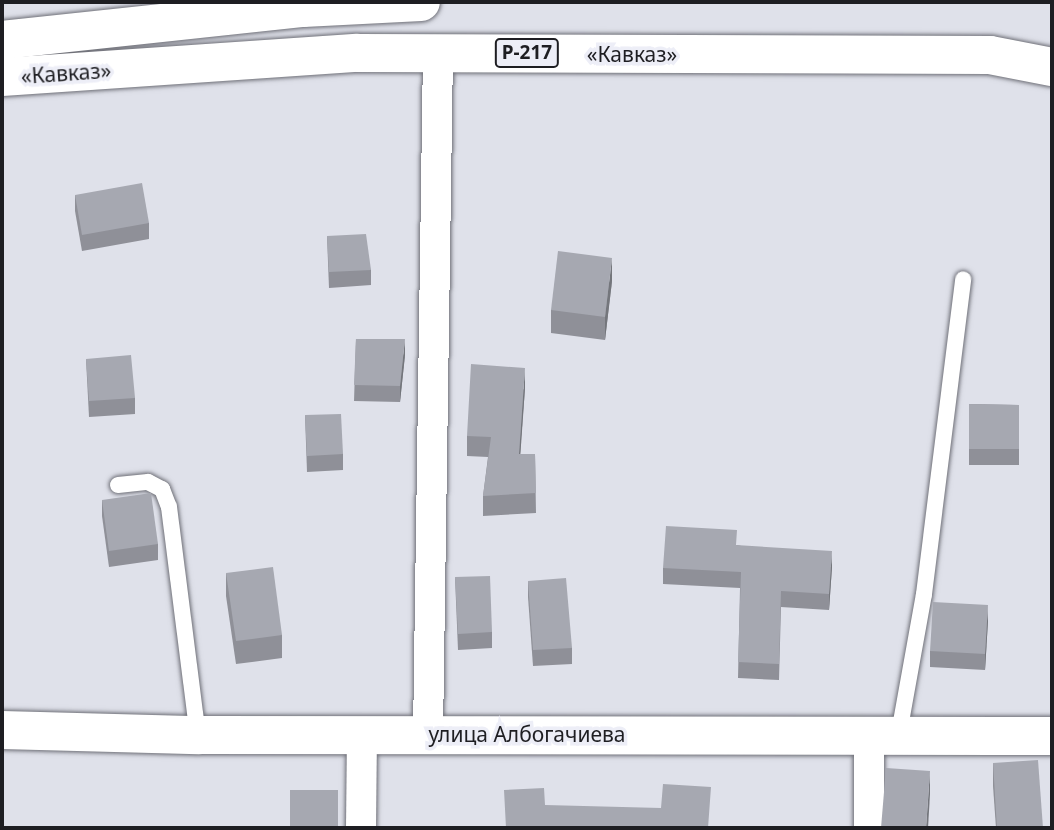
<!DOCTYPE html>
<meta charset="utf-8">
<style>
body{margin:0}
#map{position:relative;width:1054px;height:830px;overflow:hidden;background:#dfe1ea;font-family:"Noto Sans",sans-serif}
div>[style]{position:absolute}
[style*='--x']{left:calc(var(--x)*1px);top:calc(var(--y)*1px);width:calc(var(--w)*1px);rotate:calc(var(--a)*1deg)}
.roads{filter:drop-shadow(0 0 2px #6f7078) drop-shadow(0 0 2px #6f7078)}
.lane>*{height:16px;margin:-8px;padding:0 8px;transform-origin:8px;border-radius:8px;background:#fff}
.street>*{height:30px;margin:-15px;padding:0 15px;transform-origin:15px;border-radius:15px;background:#fff}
.secondary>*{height:38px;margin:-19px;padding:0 19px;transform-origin:19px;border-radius:19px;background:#fff}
.highway>*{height:38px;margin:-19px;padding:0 19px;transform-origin:19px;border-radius:19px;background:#fff}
.wall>*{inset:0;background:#8f9098}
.shaded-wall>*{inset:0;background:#74767c}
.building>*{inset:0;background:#a6a8b1}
span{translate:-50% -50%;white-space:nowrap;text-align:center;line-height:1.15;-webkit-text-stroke:7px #edeef7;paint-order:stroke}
.shield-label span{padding:2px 5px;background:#edeef7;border:2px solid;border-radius:5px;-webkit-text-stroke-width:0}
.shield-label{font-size:19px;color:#1e1e22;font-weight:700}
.street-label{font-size:21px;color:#1e1e22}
.frame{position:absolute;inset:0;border:4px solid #1e1e22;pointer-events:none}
</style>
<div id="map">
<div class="roads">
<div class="lane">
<div style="--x:118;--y:485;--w:30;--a:-6"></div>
<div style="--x:148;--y:482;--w:16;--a:27"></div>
<div style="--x:162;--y:489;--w:19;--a:69"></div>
<div style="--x:169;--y:507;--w:230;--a:82.8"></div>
<div style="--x:899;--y:733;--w:141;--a:-79.8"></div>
<div style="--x:924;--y:594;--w:317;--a:-82.9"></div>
</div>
<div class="street">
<div style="--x:428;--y:734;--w:681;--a:-89.16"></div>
<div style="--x:361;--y:828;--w:94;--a:-89.4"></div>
<div style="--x:869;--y:828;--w:95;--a:-90"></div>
</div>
<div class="secondary">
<div style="--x:2;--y:730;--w:197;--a:1.5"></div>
<div style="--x:199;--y:735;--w:853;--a:0.07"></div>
</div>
<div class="highway">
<div style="--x:2;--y:40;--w:303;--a:-6.1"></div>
<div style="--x:303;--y:8;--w:118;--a:-2.9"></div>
<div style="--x:2;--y:77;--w:356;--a:-3.9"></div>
<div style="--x:357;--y:53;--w:633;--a:0.18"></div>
<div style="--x:990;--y:55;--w:63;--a:11"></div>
</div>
</div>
<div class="wall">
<div style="clip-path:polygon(75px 195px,149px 223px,149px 239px,82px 251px,75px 211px)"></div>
<div style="clip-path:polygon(327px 236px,371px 270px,371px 285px,329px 288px)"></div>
<div style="clip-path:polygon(612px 281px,605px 340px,551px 333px,551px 310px)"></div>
<div style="clip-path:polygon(356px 339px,405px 355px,400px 402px,354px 401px)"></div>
<div style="clip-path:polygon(86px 359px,135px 398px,135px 414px,89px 417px)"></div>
<div style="clip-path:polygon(525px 388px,520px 454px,535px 454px,536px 513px,483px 516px,483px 496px,488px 457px,467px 456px,467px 436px)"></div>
<div style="clip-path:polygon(969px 404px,1019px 405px,1019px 465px,969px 465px)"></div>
<div style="clip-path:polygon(305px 415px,343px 454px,343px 470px,307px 472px)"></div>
<div style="clip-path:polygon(102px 500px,158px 544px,158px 560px,109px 567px,102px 516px)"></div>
<div style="clip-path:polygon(737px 545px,832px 567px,829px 610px,781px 607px,779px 680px,738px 678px,740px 588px,663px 584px,663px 568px)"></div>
<div style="clip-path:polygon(226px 573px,282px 635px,282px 658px,236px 664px,226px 596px)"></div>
<div style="clip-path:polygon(455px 577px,492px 632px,492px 648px,458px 650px)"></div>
<div style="clip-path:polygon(528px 581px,572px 648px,572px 664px,533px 666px,528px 597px)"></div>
<div style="clip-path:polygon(988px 621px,985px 670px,930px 667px,930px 651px)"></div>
<div style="clip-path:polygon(993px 763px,1043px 828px,996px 828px,993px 786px)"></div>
</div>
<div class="shaded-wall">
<div style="clip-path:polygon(612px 258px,612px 281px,605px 340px,605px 317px)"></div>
<div style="clip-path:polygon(405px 339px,405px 355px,400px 402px,400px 386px)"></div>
<div style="clip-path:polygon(525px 368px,525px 388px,519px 474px,519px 454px)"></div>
<div style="clip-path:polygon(832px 551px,832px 567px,829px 610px,829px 594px)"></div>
<div style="clip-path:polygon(988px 605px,988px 621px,985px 670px,985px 654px)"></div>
<div style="clip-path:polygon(930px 771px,930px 794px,928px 828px,926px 828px)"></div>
</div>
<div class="building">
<div style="clip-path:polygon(142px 183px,149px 223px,82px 235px,75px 195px)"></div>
<div style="clip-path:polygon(366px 234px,371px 270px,329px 272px,327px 236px)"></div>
<div style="clip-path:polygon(558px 251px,612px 258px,605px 317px,551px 310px)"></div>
<div style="clip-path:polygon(356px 339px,405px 339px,400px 386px,354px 385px)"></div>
<div style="clip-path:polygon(131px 355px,135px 398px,89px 401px,86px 359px)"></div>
<div style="clip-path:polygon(471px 364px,525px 368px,519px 454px,535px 454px,536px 493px,483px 496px,491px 437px,467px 436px)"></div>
<div style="clip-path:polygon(969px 404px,1019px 405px,1019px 449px,969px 449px)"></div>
<div style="clip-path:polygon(341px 414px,343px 454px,307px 456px,305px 415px)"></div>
<div style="clip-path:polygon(151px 493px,158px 544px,109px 551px,102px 500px)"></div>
<div style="clip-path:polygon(666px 526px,737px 530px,736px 545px,832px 551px,829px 594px,781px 591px,779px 664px,738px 662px,741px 572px,663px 568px)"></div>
<div style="clip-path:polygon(273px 567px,282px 635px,236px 641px,226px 573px)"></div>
<div style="clip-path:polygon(490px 576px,492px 632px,458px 634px,455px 577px)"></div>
<div style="clip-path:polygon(566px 578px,572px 648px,533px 650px,528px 581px)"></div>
<div style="clip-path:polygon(933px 602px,988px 605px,985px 654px,930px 651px)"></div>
<div style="clip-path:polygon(1038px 760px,1043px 828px,997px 828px,993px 763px)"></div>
<div style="clip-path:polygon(886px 768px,930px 771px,926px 828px,881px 828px)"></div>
<div style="clip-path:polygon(663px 784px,711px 787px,708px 828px,506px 828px,504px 790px,544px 788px,545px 805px,661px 808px)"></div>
<div style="clip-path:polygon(290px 790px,338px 790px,338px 828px,290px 828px)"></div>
</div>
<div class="shield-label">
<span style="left:527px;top:53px">Р-217</span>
</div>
<div class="street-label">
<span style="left:632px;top:54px">«Кавказ»</span>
<span style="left:66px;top:73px;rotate:-4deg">«Кавказ»</span>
<span style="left:527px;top:734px">улица Албогачиева</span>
</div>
<div class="frame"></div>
</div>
